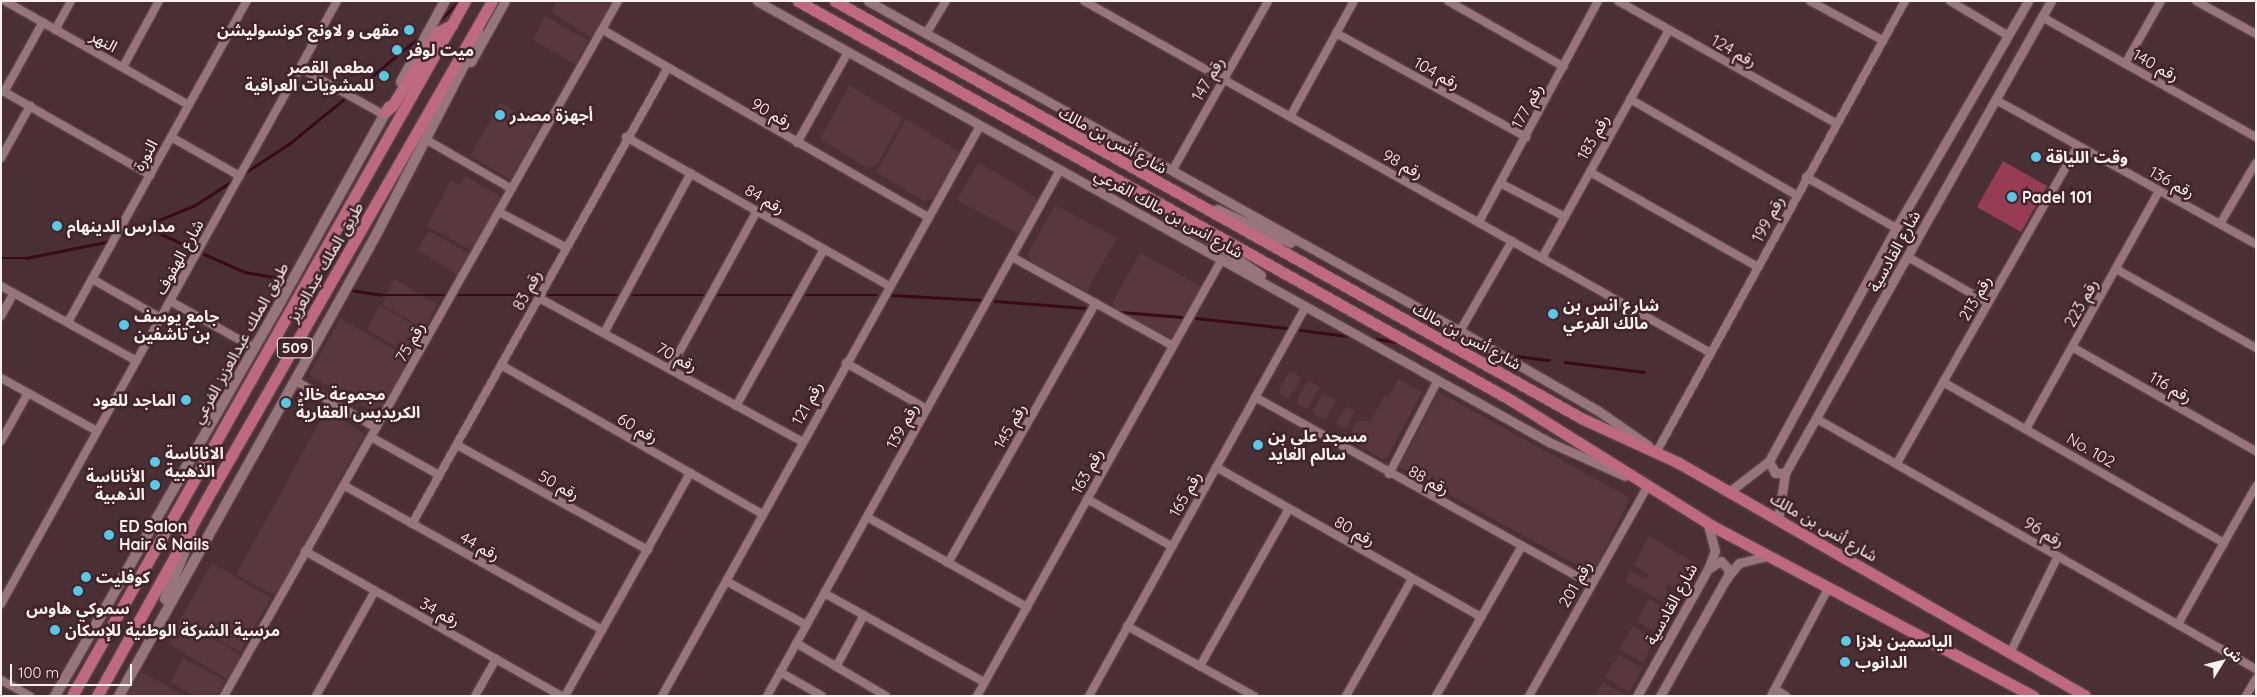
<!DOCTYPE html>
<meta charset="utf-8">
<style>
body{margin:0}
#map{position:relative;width:2257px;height:697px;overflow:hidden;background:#4a2f34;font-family:Quicksand,"Noto Sans Arabic",sans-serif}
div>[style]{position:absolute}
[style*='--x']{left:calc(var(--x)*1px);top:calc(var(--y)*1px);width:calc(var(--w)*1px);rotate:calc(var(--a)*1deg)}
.built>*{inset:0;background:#58373d}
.green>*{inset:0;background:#963d54}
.stream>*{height:2.5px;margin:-1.25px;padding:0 1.25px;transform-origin:1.25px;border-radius:1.25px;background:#3a0918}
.roads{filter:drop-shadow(0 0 1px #654f54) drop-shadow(0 0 1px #654f54)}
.minor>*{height:8px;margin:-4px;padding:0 4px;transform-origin:4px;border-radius:4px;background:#96767c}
.tertiary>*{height:9px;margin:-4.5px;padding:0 4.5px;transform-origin:4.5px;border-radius:4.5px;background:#96767c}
.secondary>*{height:10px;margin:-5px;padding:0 5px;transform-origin:5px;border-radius:5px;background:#96767c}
.primary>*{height:11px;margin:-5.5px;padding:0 5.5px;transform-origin:5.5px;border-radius:5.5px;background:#be697d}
.dots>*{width:14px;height:14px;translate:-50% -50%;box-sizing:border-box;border:2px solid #3f252a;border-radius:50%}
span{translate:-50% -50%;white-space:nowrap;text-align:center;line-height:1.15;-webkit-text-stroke:5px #3f252a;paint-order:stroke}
.shield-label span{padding:1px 4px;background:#3f252a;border:1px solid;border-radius:4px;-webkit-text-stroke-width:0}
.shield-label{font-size:15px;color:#fff0f2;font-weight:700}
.poi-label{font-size:16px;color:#fff0f2;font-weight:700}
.right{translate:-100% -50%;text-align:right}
.left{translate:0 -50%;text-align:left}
.street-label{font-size:16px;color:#fff0f2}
.frame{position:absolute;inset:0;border:2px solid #fff0f2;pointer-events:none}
.north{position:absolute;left:2197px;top:637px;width:50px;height:50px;-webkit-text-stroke:4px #3f252a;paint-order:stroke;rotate:54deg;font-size:14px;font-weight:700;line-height:20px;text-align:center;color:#fff0f2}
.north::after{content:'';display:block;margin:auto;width:18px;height:22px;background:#fff0f2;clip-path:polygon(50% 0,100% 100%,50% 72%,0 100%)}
.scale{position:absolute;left:10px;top:664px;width:122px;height:22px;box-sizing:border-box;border:2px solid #fff0f2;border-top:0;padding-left:6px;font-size:15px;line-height:18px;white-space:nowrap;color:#fff0f2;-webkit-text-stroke:4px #3f252a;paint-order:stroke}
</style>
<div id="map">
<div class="built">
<div style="clip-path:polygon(557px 1px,612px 1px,592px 38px,551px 12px)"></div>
<div style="clip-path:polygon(545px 16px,588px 40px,576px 65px,533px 40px)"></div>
<div style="clip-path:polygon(849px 85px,903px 118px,877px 165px,868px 168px,820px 139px)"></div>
<div style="clip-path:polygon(500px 103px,540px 125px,511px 180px,470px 156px)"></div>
<div style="clip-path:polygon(906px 119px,960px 152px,934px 199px,924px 201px,876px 172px)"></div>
<div style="clip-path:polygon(978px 162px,1039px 199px,1019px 234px,957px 200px)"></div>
<div style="clip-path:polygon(465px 175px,501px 197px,473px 251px,427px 226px,451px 180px,460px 185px)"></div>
<div style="clip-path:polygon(1055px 205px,1117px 238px,1087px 291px,1032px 262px,1027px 255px)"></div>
<div style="clip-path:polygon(429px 231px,470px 254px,458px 276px,417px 249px)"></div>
<div style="clip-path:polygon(1140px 253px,1202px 287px,1172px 339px,1116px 311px,1112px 303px)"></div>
<div style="clip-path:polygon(394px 279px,437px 304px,425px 330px,382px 304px)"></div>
<div style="clip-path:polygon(380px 305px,422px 330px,411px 355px,367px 330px)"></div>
<div style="clip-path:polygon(340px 318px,409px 358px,380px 415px,309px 375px)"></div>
<div style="clip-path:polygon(1290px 370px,1302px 378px,1289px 399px,1280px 394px,1280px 388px)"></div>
<div style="clip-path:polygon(1398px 379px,1422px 392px,1388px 456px,1382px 459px,1348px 439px,1356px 422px,1371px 421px,1384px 396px,1389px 397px)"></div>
<div style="clip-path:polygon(1308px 380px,1320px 387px,1307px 409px,1298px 404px,1298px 397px)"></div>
<div style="clip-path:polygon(1439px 392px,1630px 498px,1593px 574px,1399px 467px)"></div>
<div style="clip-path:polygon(1323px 393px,1336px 400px,1326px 418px,1315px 416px,1313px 410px)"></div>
<div style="clip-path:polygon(1346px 406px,1355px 411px,1347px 427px,1343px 429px,1336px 424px)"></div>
<div style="clip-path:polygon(326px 410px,365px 434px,276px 596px,236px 575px)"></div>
<div style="clip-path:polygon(1649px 536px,1696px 564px,1685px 583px,1689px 586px,1685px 595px,1668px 585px,1665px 589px,1681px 599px,1676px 609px,1625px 581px,1630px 570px,1646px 579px,1649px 575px,1634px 565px)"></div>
<div style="clip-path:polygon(212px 563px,271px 598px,240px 652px,181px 618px)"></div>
<div style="clip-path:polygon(1649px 599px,1674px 613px,1661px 635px,1637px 622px)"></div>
<div style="clip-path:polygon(180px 619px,241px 655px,229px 680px,169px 644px)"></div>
<div style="clip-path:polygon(1633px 626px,1657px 641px,1652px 644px,1643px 663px,1619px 649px)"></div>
<div style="clip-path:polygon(1619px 655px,1643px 668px,1629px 692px,1605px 677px)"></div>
<div style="clip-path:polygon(183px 658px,225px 681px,217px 696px,194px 696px,170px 682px)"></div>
<div style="clip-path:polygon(140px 671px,185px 696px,127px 696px)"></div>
<div style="clip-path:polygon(1603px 682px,1626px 695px,1626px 696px,1595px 696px)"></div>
</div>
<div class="green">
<div style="clip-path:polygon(2003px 161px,2047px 186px,2021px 232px,1977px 207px)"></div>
</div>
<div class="stream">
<div style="--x:439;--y:21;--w:28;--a:-44"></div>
<div style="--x:354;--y:91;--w:88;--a:-39.5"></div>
<div style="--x:246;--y:172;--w:51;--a:-33.1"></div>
<div style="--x:289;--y:144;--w:70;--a:-39.2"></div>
<div style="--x:143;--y:226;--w:54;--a:24.2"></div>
<div style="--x:123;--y:235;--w:78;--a:-22.6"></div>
<div style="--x:195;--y:205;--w:46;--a:-32.7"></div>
<div style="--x:204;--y:254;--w:45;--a:23.7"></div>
<div style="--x:245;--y:272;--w:43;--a:9.5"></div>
<div style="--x:1;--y:258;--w:25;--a:0"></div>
<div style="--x:26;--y:258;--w:82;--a:-11.3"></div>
<div style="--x:312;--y:283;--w:8;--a:14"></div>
<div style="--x:351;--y:290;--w:30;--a:9"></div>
<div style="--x:381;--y:295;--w:64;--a:0"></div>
<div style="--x:459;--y:295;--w:74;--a:0"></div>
<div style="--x:548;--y:295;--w:69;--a:0"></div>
<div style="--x:632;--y:295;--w:71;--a:0"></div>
<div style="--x:718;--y:295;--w:73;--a:0"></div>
<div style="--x:806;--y:295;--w:71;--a:0"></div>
<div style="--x:891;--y:295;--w:90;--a:3.2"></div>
<div style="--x:995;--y:301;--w:90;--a:4.4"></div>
<div style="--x:1121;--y:312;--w:61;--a:4.7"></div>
<div style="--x:1196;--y:318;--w:91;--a:6.3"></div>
<div style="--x:1300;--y:330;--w:47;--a:7.3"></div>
<div style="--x:1377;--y:339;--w:19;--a:9"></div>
<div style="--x:1516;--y:356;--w:33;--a:7"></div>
<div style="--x:1565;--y:362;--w:79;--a:7.3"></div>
</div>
<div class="roads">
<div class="minor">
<div style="--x:5;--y:1;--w:211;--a:29.5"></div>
<div style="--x:1084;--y:1;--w:717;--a:29.32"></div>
<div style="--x:1448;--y:1;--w:133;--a:29.6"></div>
<div style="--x:1618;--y:1;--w:251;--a:29.3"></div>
<div style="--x:1810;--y:1;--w:82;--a:28.4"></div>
<div style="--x:1950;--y:1;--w:66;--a:30.8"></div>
<div style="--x:2196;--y:1;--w:68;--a:28.8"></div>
<div style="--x:2042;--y:17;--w:245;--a:29.3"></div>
<div style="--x:55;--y:30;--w:33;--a:-61"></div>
<div style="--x:603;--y:30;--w:375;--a:29.9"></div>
<div style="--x:1336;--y:33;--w:217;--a:28.7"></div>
<div style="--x:926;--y:34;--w:39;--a:-59"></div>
<div style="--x:2125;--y:64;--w:73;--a:-60.3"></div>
<div style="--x:123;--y:67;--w:75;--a:-61.4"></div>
<div style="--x:300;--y:68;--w:96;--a:29.2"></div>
<div style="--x:1;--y:90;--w:172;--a:29.7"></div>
<div style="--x:4;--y:92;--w:80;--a:-60.9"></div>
<div style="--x:1630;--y:99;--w:192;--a:30"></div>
<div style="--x:1996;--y:100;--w:297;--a:29"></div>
<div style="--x:1290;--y:117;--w:132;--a:-61.1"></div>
<div style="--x:171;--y:137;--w:79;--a:29.5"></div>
<div style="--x:626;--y:137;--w:302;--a:29.5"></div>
<div style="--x:425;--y:139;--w:100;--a:29.9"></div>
<div style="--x:797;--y:143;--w:104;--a:-60.7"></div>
<div style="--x:1;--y:158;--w:60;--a:-60.9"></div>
<div style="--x:1172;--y:171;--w:195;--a:-60.5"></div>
<div style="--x:1590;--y:172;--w:193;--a:29.5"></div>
<div style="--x:1806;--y:177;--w:103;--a:29.5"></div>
<div style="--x:1500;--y:183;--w:73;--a:27.6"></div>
<div style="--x:499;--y:212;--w:75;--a:27.9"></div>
<div style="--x:1479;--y:222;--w:251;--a:-61.7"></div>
<div style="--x:2220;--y:224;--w:71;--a:-59.5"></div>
<div style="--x:1012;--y:257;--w:184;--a:28.9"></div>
<div style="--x:1908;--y:257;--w:92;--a:29.9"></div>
<div style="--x:1542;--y:258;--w:261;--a:-60.9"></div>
<div style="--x:2116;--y:269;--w:161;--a:29.4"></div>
<div style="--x:92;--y:279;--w:79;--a:29.5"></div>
<div style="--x:1;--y:286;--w:155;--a:28.9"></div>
<div style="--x:539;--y:298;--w:298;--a:28.6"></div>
<div style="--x:170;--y:301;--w:96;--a:29.2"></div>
<div style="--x:1;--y:316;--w:26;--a:-61"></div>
<div style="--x:68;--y:322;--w:368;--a:-60.9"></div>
<div style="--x:1460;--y:331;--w:104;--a:-60"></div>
<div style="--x:604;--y:333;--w:182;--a:-61.5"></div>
<div style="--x:2072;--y:347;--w:211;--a:29.5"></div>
<div style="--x:846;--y:363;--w:93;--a:29.6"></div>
<div style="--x:501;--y:365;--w:301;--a:29.7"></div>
<div style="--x:670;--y:369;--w:180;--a:-61.2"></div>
<div style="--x:1;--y:378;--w:110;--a:28.9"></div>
<div style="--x:296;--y:381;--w:93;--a:30.4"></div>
<div style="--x:1943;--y:382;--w:324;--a:29.8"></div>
<div style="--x:1255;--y:397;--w:385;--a:29.1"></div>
<div style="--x:736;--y:406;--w:180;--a:-60.7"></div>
<div style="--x:1817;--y:419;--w:505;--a:29.66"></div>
<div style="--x:2026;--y:429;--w:273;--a:-60.8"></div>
<div style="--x:371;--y:437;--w:78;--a:29.2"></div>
<div style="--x:1;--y:441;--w:55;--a:-60.6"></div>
<div style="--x:457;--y:445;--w:218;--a:28.8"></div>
<div style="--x:1657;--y:451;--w:514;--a:-61.14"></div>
<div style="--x:1897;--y:463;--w:365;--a:-60.3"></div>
<div style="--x:1216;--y:467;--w:305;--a:29.5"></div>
<div style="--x:1389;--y:474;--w:106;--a:-62.5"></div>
<div style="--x:345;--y:486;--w:295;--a:29.2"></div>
<div style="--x:1087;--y:499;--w:96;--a:29.2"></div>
<div style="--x:867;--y:517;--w:184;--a:29.4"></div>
<div style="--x:412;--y:524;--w:522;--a:-60.73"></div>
<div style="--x:305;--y:551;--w:294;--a:29.5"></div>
<div style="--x:948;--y:563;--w:299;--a:-60.4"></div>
<div style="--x:726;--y:581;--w:91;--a:28.8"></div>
<div style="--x:824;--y:593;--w:183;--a:29.1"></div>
<div style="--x:1;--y:604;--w:690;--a:-60.87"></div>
<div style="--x:2178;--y:624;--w:159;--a:-60.5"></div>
<div style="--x:1127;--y:626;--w:145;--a:28.9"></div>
<div style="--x:796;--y:643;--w:104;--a:30.5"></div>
<div style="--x:2010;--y:653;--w:108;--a:-63.7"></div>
<div style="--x:1200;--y:666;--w:180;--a:-60.5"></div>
<div style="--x:836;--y:667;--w:59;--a:-61.7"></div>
<div style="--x:780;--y:672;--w:48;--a:29.7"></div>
<div style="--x:1;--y:680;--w:33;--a:29"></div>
<div style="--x:1775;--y:689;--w:13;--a:32"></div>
<div style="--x:224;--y:696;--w:799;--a:-60.45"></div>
<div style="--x:316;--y:696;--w:120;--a:-60.7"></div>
<div style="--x:475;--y:696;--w:43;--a:-60.4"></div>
<div style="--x:565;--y:696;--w:256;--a:-60.7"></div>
<div style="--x:662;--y:696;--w:653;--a:-60.84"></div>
<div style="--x:767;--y:696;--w:602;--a:-60.88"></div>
<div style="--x:977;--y:696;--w:501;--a:-60.72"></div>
<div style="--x:1089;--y:696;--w:446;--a:-60.9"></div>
<div style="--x:1346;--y:696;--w:134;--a:-60.6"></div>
<div style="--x:1436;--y:696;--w:173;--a:-60.2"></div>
<div style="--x:1529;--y:696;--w:241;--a:-60.5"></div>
<div style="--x:1771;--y:696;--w:121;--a:-62"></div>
<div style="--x:2246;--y:696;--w:20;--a:-60"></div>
</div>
<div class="tertiary">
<div style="--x:757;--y:1;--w:907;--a:29.11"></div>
<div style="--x:1549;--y:442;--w:83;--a:24.1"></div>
<div style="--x:868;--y:1;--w:678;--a:29.14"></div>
<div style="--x:1460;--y:331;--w:158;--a:30"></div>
<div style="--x:1597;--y:410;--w:62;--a:34.5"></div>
<div style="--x:471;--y:62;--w:70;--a:-60.9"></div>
<div style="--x:1217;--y:209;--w:81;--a:24.7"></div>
<div style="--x:1185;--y:223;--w:92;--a:34.4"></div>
<div style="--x:1769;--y:461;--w:13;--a:63"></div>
<div style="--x:1775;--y:473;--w:10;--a:0"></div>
<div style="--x:1729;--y:492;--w:51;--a:-37.8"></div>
<div style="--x:1769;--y:461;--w:265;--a:-61.4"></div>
<div style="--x:1896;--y:228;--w:263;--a:-59.8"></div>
<div style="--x:1778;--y:520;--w:48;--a:-81.5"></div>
<div style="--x:1785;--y:473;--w:542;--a:-60.6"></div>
<div style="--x:1708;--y:569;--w:15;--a:-32"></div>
<div style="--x:1721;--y:561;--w:12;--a:48"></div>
<div style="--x:1729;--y:570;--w:9;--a:103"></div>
<div style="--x:1637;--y:696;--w:145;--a:-60.8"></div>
<div style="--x:1708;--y:569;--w:19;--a:-69"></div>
<div style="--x:1715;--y:551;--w:30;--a:-105"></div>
<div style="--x:1660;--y:696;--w:134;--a:-60.6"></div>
<div style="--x:1726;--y:579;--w:21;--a:-51"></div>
<div style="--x:1739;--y:563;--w:30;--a:-14"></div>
</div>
<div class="secondary">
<div style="--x:401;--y:82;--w:92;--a:-61.5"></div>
<div style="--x:165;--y:599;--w:68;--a:-67.6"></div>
<div style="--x:55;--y:696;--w:445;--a:-60.2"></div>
<div style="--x:276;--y:310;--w:233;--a:-61"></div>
<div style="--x:119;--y:696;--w:526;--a:-60.85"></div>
<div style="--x:375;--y:237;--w:211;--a:-62.6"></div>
<div style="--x:472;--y:50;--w:20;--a:-72"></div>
</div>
<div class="primary">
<div style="--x:798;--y:1;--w:817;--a:29.23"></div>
<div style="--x:1511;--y:400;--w:242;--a:32"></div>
<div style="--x:1716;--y:528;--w:359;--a:27.9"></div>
<div style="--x:835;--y:1;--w:855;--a:29.2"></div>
<div style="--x:1581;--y:418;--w:106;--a:24.6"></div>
<div style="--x:1677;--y:462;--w:470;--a:29.8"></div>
<div style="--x:385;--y:112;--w:9;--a:-41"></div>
<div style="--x:392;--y:106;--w:87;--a:-58.1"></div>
<div style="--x:438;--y:32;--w:16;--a:-27"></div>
<div style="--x:72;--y:696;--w:798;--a:-60.51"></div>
<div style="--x:97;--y:696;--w:224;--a:-60.9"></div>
<div style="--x:206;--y:500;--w:575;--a:-60.18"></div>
</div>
</div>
<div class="dots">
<div style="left:409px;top:30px;background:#59c8e4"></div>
<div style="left:397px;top:50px;background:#59c8e4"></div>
<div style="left:384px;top:76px;background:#59c8e4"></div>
<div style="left:500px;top:115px;background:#59c8e4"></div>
<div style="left:2036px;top:157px;background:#59c8e4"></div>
<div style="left:2012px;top:197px;background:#59c8e4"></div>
<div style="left:57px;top:226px;background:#59c8e4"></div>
<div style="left:1553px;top:314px;background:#59c8e4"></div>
<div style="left:124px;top:325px;background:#59c8e4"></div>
<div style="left:186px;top:400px;background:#59c8e4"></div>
<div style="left:286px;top:403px;background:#59c8e4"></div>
<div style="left:1258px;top:445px;background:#59c8e4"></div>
<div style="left:155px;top:462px;background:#59c8e4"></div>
<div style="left:155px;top:485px;background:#59c8e4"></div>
<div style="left:109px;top:535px;background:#59c8e4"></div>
<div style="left:86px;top:577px;background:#59c8e4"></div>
<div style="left:78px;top:591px;background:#59c8e4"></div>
<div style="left:55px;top:630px;background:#59c8e4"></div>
<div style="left:1846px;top:641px;background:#59c8e4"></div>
<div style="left:1845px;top:662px;background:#59c8e4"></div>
</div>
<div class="shield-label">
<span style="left:295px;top:348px">509</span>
</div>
<div class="poi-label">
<span class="right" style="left:399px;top:30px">مقهى و لاونج كونسوليشن</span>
<span class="left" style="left:407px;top:50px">ميت لوفر</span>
<span class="right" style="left:374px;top:76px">مطعم القصر<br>للمشويات العراقية</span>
<span class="left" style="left:510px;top:115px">أجهزة مصدر</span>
<span class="left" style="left:2046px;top:157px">وقت اللياقة</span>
<span class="left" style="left:2022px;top:197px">Padel 101</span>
<span class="left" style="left:67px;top:226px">مدارس الدينهام</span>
<span class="left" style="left:1563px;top:314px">شارع انس بن<br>مالك الفرعي</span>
<span class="left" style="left:134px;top:325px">جامع يوسف<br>بن تاشفين</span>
<span class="left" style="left:296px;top:403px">مجموعة خالد<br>الكريديس العقاريةً</span>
<span class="right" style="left:176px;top:400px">الماجد للعود</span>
<span class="left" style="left:1268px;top:445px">مسجد علي بن<br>سالم العايد</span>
<span class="left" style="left:165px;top:462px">الاناناسة<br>الذهبية</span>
<span class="right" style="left:145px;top:485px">الأناناسة<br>الذهبية</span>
<span class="left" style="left:119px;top:535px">ED Salon<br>Hair &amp; Nails</span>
<span class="left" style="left:96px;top:577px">كوفليت</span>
<span style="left:78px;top:608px">سموكي هاوس</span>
<span class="left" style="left:65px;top:630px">مرسية الشركة الوطنية للإسكان</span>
<span class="left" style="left:1856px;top:641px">الياسمين بلازا</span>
<span class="left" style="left:1855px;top:662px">الدانوب</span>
</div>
<div class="street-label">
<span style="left:104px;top:41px;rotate:29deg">النهر</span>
<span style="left:1734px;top:51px;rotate:29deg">رقم 124</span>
<span style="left:2156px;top:65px;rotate:29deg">رقم 140</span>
<span style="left:1437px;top:73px;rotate:29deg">رقم 104</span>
<span style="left:1208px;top:79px;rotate:-60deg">رقم 147</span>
<span style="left:1527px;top:106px;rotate:-61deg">رقم 177</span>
<span style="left:772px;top:113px;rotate:30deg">رقم 90</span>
<span style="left:1593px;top:137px;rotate:-61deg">رقم 183</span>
<span style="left:1113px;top:140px;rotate:29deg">شارع أنس بن مالك</span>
<span style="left:145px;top:155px;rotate:-61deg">النورة</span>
<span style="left:1403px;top:164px;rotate:29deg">رقم 98</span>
<span style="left:2172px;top:182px;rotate:29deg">رقم 136</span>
<span style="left:765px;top:199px;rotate:30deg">رقم 84</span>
<span style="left:1169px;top:213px;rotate:29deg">شارع انس بن مالك الفرعي</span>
<span style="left:1768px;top:219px;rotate:-62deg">رقم 199</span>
<span style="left:1894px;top:251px;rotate:-61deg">شارع القادسية</span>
<span style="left:179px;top:257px;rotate:-61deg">شارع الهفوف</span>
<span style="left:325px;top:262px;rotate:-60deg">طريق الملك عبدالعزيز</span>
<span style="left:527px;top:290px;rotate:-62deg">رقم 83</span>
<span style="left:1975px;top:298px;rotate:-60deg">رقم 213</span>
<span style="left:2081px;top:303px;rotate:-61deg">رقم 223</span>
<span style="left:1467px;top:336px;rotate:29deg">شارع أنس بن مالك</span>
<span style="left:410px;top:342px;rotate:-60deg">رقم 75</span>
<span style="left:240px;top:343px;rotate:-61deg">طريق الملك عبدالعزيز الفرعي</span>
<span style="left:677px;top:357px;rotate:29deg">رقم 70</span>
<span style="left:2171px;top:387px;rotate:30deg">رقم 116</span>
<span style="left:807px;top:403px;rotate:-61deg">رقم 121</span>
<span style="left:902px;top:426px;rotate:-61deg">رقم 139</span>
<span style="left:1010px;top:426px;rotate:-60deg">رقم 145</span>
<span style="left:638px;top:428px;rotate:30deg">رقم 60</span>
<span style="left:2091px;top:450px;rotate:30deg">No. 102</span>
<span style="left:1087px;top:471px;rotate:-61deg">رقم 163</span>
<span style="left:1429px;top:480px;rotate:29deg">رقم 88</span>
<span style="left:559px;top:485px;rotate:29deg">رقم 50</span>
<span style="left:1185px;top:494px;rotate:-61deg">رقم 165</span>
<span style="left:1824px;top:527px;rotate:30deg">شارع أنس بن مالك</span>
<span style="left:1355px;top:531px;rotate:30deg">رقم 80</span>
<span style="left:2044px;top:532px;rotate:30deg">رقم 96</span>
<span style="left:480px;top:546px;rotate:29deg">رقم 44</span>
<span style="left:1575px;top:584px;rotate:-60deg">رقم 201</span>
<span style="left:1671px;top:604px;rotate:-61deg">شارع القادسية</span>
<span style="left:440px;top:612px;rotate:29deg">رقم 34</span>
</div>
<div class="frame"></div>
<div class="north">ش</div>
<div class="scale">100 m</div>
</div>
